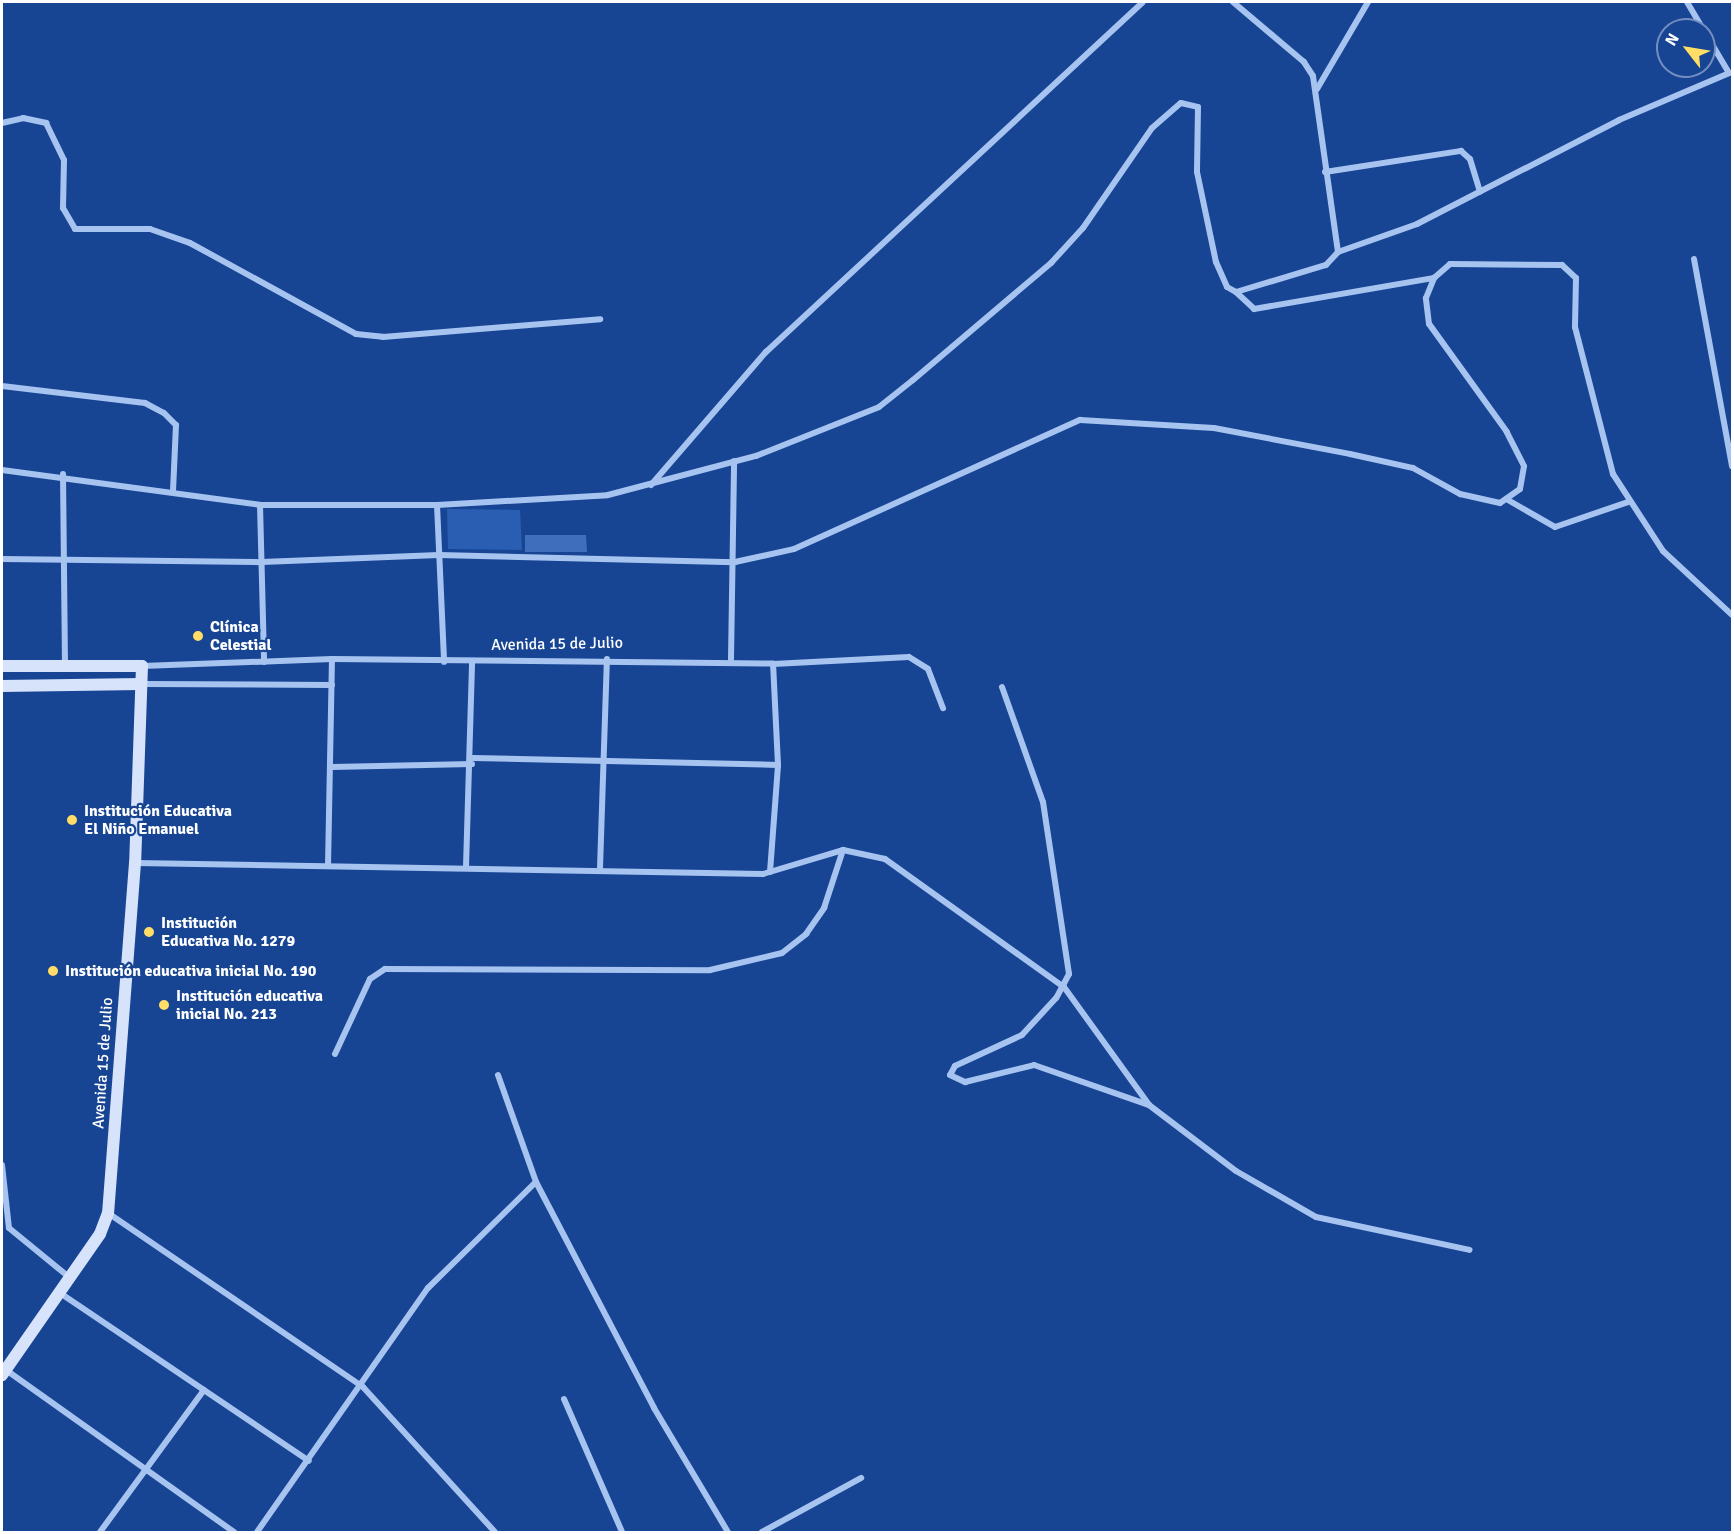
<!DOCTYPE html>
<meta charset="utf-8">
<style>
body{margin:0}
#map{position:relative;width:1734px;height:1534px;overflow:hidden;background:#174594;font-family:Signika,sans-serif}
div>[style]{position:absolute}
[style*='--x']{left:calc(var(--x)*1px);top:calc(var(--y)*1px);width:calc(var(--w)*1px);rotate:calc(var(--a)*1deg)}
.green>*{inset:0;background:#2a5eb3}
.building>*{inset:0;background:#3f6fbc}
.street>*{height:6px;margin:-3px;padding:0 3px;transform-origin:3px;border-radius:3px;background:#a7c4f1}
.secondary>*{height:12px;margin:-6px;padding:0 6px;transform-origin:6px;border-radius:6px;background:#d6e3fb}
.dots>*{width:16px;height:16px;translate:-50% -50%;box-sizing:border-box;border:3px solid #174594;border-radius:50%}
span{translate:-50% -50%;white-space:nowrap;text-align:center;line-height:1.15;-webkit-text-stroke:4.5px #174594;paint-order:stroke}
.poi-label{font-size:16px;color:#fff;font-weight:700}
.left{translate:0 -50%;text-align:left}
.street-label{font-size:16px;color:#fff}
.frame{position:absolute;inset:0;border:3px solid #fff;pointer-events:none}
.north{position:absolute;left:1656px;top:18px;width:60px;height:60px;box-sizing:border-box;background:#174594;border:2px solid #748fbf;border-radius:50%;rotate:301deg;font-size:16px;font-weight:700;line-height:24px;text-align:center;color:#fff}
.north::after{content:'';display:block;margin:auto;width:21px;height:27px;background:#ffdd67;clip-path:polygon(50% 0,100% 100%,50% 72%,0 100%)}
</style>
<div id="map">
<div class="green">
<div style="clip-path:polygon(447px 509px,520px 510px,522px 550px,448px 549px)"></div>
</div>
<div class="building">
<div style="clip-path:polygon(525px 535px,586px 535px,587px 552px,525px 552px)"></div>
</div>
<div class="street">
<div style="--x:1317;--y:89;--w:101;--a:-59.6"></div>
<div style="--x:2;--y:123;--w:22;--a:-13"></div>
<div style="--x:23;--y:118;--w:24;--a:12"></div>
<div style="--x:46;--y:123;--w:41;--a:64.1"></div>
<div style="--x:64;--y:160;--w:48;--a:91.2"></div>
<div style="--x:63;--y:208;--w:24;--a:60"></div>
<div style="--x:75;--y:229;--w:75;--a:0"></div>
<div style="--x:150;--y:229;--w:42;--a:19.3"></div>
<div style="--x:190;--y:243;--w:189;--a:28.7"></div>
<div style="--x:356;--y:334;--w:27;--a:6"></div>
<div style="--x:383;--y:337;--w:218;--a:-4.7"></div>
<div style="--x:1325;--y:172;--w:138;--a:-8.8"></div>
<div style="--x:1461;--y:151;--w:12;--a:42"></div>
<div style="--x:1470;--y:159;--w:34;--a:73"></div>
<div style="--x:1338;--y:252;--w:84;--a:-19.5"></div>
<div style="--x:1417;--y:224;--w:227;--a:-27.2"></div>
<div style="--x:1619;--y:120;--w:120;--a:-23.1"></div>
<div style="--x:1729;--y:73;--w:82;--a:-120.6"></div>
<div style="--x:1694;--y:259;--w:211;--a:79.6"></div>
<div style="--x:1236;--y:292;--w:25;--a:43"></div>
<div style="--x:1254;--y:309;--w:183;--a:-9.8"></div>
<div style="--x:2;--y:386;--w:144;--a:6.8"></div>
<div style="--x:145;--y:403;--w:21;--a:28"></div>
<div style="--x:164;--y:413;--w:17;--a:45"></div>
<div style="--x:176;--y:425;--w:65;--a:92.6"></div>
<div style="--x:2;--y:470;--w:260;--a:7.7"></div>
<div style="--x:260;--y:505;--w:177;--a:0"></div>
<div style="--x:437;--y:505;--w:171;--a:-3.3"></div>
<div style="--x:608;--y:495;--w:153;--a:-14.8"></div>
<div style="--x:756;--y:456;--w:132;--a:-21.7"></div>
<div style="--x:879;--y:407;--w:43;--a:-38.5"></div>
<div style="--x:913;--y:380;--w:181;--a:-40.3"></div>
<div style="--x:1051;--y:263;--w:47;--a:-47.6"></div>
<div style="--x:1083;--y:228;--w:121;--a:-55.4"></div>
<div style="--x:1152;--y:128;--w:38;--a:-41"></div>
<div style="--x:1181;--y:103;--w:17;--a:13"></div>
<div style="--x:1198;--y:107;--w:65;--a:90.9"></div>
<div style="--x:1197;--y:172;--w:92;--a:78.1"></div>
<div style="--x:1216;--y:262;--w:27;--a:66"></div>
<div style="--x:1227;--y:287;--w:10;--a:29"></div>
<div style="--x:1236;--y:292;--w:94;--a:-16.7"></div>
<div style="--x:1326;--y:265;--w:18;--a:-47"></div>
<div style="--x:1338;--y:252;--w:178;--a:-98.1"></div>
<div style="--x:1313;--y:76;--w:17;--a:-123"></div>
<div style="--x:1304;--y:62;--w:93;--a:-139.8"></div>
<div style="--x:63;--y:474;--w:192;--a:89.4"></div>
<div style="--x:651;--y:485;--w:176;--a:-49.2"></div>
<div style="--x:766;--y:352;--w:514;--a:-42.87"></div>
<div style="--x:1508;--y:500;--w:54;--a:29.9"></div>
<div style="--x:1555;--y:527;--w:77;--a:-18.9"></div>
<div style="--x:260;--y:505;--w:157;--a:88.5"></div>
<div style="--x:437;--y:505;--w:157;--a:87.4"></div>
<div style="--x:2;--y:559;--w:260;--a:0.7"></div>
<div style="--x:262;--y:562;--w:177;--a:-2.3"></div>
<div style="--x:439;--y:555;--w:296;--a:1.4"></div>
<div style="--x:735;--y:562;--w:60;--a:-12.4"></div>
<div style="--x:794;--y:549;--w:314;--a:-24.3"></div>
<div style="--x:1080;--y:420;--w:134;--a:3.4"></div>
<div style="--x:1214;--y:428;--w:138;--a:10.8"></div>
<div style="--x:1350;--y:454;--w:65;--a:12.5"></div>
<div style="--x:1413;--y:468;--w:54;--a:29"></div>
<div style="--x:1460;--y:494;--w:41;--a:12.7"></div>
<div style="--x:1500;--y:503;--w:24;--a:-35"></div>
<div style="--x:1520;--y:489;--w:23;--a:-80"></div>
<div style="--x:1524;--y:466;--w:38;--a:-117"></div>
<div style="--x:1507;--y:432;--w:133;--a:-125.8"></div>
<div style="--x:1429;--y:324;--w:26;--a:-97"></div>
<div style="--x:1426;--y:298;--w:22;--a:-68"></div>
<div style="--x:1434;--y:278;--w:21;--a:-41"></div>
<div style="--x:1450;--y:264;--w:112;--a:0.5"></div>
<div style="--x:1562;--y:265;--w:19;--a:43"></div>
<div style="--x:1576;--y:278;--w:49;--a:91.2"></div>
<div style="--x:1575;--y:327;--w:152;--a:75.5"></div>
<div style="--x:1613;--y:474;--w:92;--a:57"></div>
<div style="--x:1663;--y:551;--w:94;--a:42.8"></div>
<div style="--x:731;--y:659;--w:198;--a:-89.1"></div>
<div style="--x:142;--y:666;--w:190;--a:-2.1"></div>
<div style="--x:332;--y:659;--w:441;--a:0.6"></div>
<div style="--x:773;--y:664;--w:136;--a:-2.9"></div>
<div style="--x:909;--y:657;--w:22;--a:32"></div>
<div style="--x:928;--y:669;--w:42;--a:69"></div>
<div style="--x:142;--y:684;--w:190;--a:0.3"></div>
<div style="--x:1002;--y:687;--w:122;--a:70.4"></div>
<div style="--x:1043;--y:802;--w:174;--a:81.4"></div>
<div style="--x:1069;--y:974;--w:27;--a:118"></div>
<div style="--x:1056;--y:998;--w:50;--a:132.6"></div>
<div style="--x:1022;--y:1035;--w:74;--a:155.2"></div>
<div style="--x:955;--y:1066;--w:10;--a:119"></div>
<div style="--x:950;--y:1075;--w:17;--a:25"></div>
<div style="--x:965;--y:1082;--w:71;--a:-13.8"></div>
<div style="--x:1034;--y:1065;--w:122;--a:19.2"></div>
<div style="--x:473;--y:758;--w:305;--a:1.3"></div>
<div style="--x:332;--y:767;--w:140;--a:-1.2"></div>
<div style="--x:136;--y:863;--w:627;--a:1.01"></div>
<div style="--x:763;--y:874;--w:84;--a:-16.7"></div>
<div style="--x:843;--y:850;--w:43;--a:12.1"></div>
<div style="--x:885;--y:859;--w:220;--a:35.6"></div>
<div style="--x:1064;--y:987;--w:145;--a:54.2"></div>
<div style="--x:1149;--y:1105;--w:109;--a:37.2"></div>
<div style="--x:1236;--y:1171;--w:92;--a:29.9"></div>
<div style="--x:1316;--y:1217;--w:157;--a:12.1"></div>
<div style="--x:328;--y:866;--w:207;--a:-88.9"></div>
<div style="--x:466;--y:867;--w:205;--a:-88.3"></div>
<div style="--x:600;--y:868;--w:209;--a:-88.1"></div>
<div style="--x:770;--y:872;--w:107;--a:-85.7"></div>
<div style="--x:778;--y:765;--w:101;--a:-92.8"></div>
<div style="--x:335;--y:1054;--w:83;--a:-65"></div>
<div style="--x:370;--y:979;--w:18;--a:-34"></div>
<div style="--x:385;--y:969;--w:325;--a:0.2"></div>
<div style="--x:710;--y:970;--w:74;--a:-13.3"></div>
<div style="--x:782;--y:953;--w:31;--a:-38"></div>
<div style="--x:806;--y:934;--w:32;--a:-55"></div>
<div style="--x:824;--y:908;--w:61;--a:-71.9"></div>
<div style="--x:498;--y:1075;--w:114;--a:70.4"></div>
<div style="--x:536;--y:1182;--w:255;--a:62.4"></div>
<div style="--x:654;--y:1408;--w:144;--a:59.2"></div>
<div style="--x:2;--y:1165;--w:63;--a:83.7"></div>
<div style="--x:9;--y:1228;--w:79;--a:39.3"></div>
<div style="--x:108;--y:1213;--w:309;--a:34.3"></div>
<div style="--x:363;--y:1387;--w:196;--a:47.7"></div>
<div style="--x:60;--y:1293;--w:300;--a:34"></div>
<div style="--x:6;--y:1370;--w:280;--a:35.4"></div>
<div style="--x:564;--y:1399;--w:145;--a:66.4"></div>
<div style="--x:100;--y:1532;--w:176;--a:-53.8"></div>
<div style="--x:257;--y:1532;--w:298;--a:-55"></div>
<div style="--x:428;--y:1288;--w:151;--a:-44.5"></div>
<div style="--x:762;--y:1532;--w:113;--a:-28.6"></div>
</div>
<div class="secondary">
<div style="--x:2;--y:666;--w:140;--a:0"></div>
<div style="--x:142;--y:666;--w:197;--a:92"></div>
<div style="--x:135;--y:863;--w:351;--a:94.4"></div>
<div style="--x:108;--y:1213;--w:22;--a:111"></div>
<div style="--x:100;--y:1234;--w:172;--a:124.8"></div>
<div style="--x:2;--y:686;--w:139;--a:-0.8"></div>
</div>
<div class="dots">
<div style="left:198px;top:636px;background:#ffdd67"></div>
<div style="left:72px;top:820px;background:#ffdd67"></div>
<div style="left:149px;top:932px;background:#ffdd67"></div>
<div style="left:53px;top:971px;background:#ffdd67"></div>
<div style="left:164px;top:1005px;background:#ffdd67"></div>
</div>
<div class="poi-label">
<span class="left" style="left:210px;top:636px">Clínica<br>Celestial</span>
<span class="left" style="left:84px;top:820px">Institución Educativa<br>El Niño Emanuel</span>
<span class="left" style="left:161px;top:932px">Institución<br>Educativa No. 1279</span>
<span class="left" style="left:65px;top:971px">Institución educativa inicial No. 190</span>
<span class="left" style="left:176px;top:1005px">Institución educativa<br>inicial No. 213</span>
</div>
<div class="street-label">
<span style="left:557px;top:644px;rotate:-1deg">Avenida 15 de Julio</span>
<span style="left:103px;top:1063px;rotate:-86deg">Avenida 15 de Julio</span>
</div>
<div class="frame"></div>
<div class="north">N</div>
</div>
